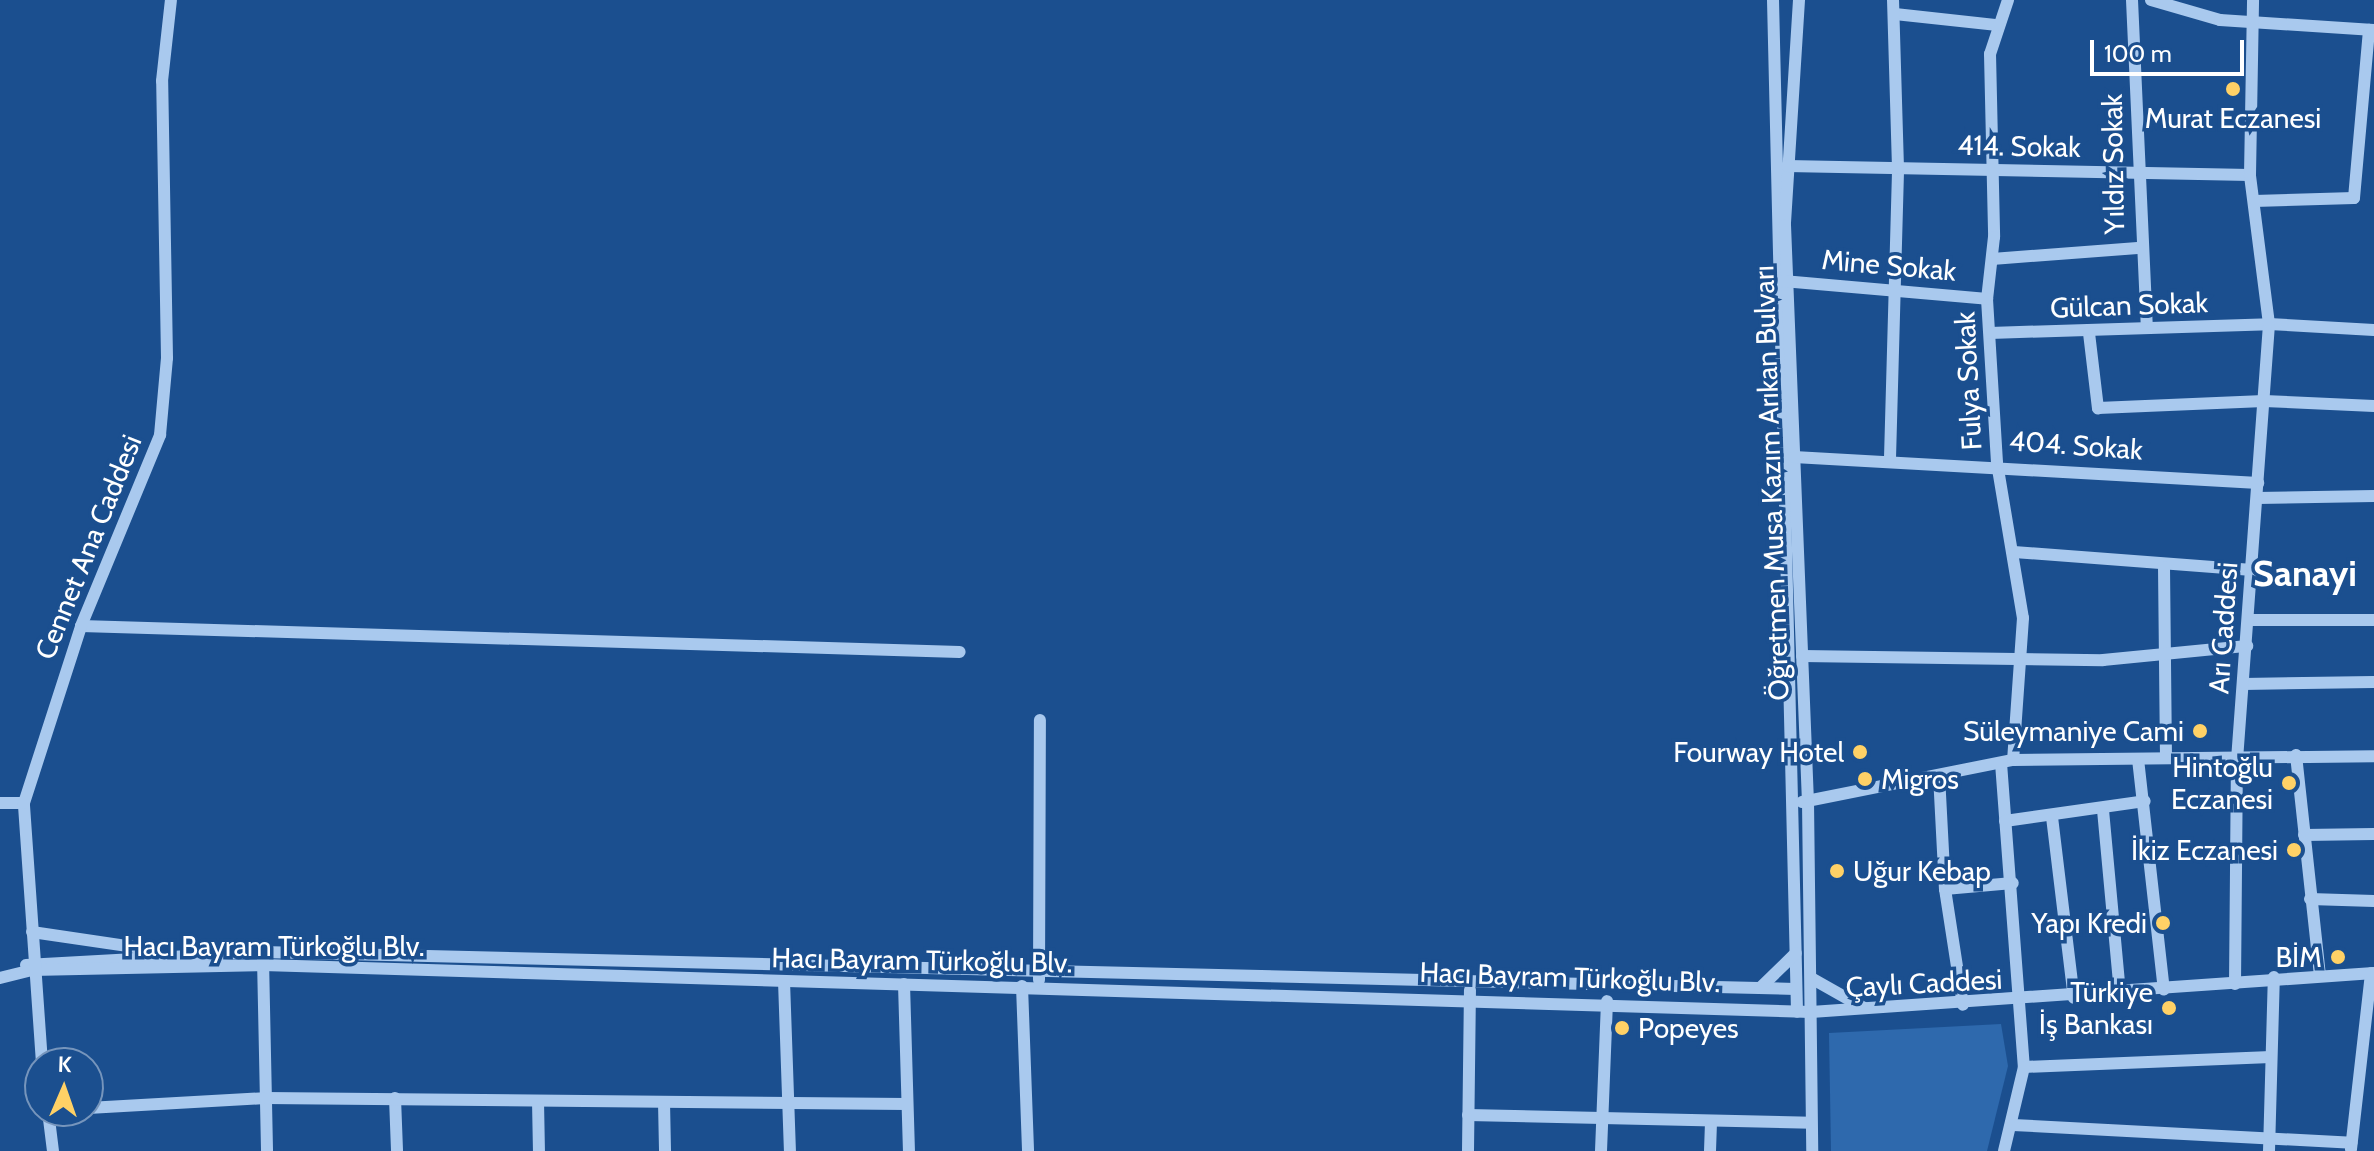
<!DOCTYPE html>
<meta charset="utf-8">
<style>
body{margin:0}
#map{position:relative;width:2374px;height:1151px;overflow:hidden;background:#1b4f8f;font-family:Cabin,sans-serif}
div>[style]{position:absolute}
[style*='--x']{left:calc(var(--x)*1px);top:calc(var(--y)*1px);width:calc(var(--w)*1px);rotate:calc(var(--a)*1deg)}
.green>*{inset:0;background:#2e69ad}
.minor>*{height:12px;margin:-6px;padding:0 6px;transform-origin:6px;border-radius:6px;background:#a9c9ee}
.dots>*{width:22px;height:22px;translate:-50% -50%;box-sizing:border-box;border:4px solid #1b4f8f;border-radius:50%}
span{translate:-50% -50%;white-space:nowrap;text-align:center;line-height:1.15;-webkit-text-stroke:7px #1b4f8f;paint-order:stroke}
.poi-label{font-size:28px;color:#fff}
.right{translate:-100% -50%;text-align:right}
.left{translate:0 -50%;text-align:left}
.street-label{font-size:28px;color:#fff}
.district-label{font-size:36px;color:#fff;font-weight:700}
.north{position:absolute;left:24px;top:1047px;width:80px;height:80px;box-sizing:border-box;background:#1b4f8f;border:2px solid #7695bc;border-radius:50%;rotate:2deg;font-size:22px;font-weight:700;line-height:32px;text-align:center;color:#fff}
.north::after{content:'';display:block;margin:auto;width:28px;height:36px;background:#ffd166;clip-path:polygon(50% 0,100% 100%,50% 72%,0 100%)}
.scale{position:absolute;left:2090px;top:40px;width:154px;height:36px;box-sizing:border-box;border:4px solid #fff;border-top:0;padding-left:10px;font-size:24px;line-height:28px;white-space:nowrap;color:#fff;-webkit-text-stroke:6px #1b4f8f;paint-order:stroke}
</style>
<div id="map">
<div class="green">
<div style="clip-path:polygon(2001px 1024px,2008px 1066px,1987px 1151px,1831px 1151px,1829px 1033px)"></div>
</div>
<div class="minor">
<div style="--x:1773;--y:0;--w:1012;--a:88.64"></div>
<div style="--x:1799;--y:0;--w:225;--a:93.6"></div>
<div style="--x:1785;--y:225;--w:577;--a:87.72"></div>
<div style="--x:1808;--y:802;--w:349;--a:89.3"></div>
<div style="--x:2008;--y:0;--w:57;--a:108.4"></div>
<div style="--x:1990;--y:54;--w:183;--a:88.7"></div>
<div style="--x:1994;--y:237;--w:62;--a:96.4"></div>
<div style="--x:1987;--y:299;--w:164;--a:86.5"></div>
<div style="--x:1997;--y:463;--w:157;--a:80.5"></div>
<div style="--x:2023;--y:618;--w:142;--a:94"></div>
<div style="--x:2132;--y:0;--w:328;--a:87.4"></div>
<div style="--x:2151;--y:0;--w:72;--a:16.2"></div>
<div style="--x:2220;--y:20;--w:154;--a:3.7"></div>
<div style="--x:1895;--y:14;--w:103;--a:6.2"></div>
<div style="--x:1787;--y:166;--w:463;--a:1.1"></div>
<div style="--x:2254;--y:201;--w:100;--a:-1.7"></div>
<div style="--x:2354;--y:198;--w:169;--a:-84.9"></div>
<div style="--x:1992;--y:259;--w:146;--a:-4.3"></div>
<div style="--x:1783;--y:281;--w:205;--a:5"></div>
<div style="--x:1990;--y:333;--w:279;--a:-1.8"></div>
<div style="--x:2269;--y:324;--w:105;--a:3.3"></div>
<div style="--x:2089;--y:333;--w:76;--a:83.2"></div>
<div style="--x:2098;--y:408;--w:166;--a:-2.4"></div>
<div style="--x:2264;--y:401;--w:110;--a:2.6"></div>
<div style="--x:1794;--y:457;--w:465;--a:3.2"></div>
<div style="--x:1890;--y:458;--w:290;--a:-88.4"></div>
<div style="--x:1898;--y:168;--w:168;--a:-91.7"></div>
<div style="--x:2257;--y:498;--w:117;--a:-1"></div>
<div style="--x:2014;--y:552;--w:239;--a:4.3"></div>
<div style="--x:2164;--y:567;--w:191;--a:89.4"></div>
<div style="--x:2250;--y:620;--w:124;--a:0"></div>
<div style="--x:81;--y:626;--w:879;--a:1.69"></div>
<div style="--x:1802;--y:656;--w:301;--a:0.8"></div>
<div style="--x:2103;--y:660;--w:145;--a:-5.6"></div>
<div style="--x:2243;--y:684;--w:131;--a:-0.9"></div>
<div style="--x:2296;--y:755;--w:222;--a:83.8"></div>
<div style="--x:2138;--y:759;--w:232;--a:83.6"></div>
<div style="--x:2001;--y:763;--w:305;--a:85.7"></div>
<div style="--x:2024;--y:1067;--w:86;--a:103.4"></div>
<div style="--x:1939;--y:775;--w:114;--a:87"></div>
<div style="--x:1945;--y:889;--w:117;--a:81.2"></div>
<div style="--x:1802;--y:802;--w:215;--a:-11.3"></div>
<div style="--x:2013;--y:760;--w:361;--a:-0.6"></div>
<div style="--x:0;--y:803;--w:24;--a:0"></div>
<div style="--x:2103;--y:810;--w:184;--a:84.7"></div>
<div style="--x:2052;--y:817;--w:182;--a:83.1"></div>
<div style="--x:2005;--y:821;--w:141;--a:-8.1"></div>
<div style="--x:2304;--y:835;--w:70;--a:-0.8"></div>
<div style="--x:1945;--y:889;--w:68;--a:-5"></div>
<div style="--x:2310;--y:899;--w:64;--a:1.8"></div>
<div style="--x:32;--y:932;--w:109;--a:8.4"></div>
<div style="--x:263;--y:959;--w:192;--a:88.8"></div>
<div style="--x:26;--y:965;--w:236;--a:-3.2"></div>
<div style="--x:262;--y:952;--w:1534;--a:1.38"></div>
<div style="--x:0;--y:978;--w:33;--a:-14"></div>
<div style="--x:32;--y:970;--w:231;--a:-1.2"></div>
<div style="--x:263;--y:965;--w:1549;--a:1.74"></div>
<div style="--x:1811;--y:1012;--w:564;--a:-3.96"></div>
<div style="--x:1811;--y:978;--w:61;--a:29.5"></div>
<div style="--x:1039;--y:980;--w:260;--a:-89.8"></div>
<div style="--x:784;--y:981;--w:170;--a:88"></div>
<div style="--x:904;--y:984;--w:167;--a:88.3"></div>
<div style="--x:2235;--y:984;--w:224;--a:-89.5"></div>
<div style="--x:2237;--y:760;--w:437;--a:-85.8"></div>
<div style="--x:2269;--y:324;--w:150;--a:-97.3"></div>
<div style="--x:2250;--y:175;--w:175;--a:-89"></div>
<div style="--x:1022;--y:986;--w:165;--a:87.9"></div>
<div style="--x:1760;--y:988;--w:50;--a:-44.2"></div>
<div style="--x:42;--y:1063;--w:261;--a:-94"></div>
<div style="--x:24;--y:803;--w:186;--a:-72.1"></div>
<div style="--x:81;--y:626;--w:207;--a:-67.5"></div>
<div style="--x:160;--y:435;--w:77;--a:-84.8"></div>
<div style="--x:167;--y:358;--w:277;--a:-91"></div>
<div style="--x:162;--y:81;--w:81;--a:-83.7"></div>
<div style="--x:2024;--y:1067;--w:247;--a:-2.3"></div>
<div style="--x:395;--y:1098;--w:53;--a:87.8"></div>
<div style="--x:538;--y:1101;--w:50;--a:88.9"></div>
<div style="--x:664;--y:1102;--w:49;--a:88.8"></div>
<div style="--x:88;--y:1108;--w:177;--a:-3.2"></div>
<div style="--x:265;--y:1098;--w:642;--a:0.54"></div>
<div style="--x:48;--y:1111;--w:40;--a:82.9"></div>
<div style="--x:1468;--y:1115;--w:343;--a:1.3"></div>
<div style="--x:2013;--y:1125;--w:339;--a:3"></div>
<div style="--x:2351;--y:1149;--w:177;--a:-83.5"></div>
<div style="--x:1468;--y:1151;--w:161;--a:-89.3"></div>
<div style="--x:1601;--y:1151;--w:150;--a:-87.7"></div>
<div style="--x:1710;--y:1151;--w:30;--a:-88"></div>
<div style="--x:2269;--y:1151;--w:174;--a:-88.4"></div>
</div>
<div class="dots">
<div style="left:2233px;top:89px;background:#ffd166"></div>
<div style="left:2200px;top:731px;background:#ffd166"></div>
<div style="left:1860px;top:752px;background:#ffd166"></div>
<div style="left:1865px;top:779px;background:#ffd166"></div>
<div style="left:2289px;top:783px;background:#ffd166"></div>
<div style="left:2294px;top:850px;background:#ffd166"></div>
<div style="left:1837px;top:871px;background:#ffd166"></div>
<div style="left:2163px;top:923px;background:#ffd166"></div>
<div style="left:2338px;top:957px;background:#ffd166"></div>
<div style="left:2169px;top:1008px;background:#ffd166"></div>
<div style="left:1622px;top:1028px;background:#ffd166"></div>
</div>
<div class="poi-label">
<span style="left:2233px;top:118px">Murat Eczanesi</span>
<span class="right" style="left:2184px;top:731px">Süleymaniye Cami</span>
<span class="right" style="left:1844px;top:752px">Fourway Hotel</span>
<span class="right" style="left:2273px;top:783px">Hintoğlu<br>Eczanesi</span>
<span class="left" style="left:1881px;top:779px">Migros</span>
<span class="right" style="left:2278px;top:850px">İkiz Eczanesi</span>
<span class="left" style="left:1853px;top:871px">Uğur Kebap</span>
<span class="right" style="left:2147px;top:923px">Yapı Kredi</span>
<span class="right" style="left:2322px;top:957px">BİM</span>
<span class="right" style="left:2153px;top:1008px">Türkiye<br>İş Bankası</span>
<span class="left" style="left:1638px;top:1028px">Popeyes</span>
</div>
<div class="street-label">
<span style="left:2019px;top:146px;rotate:1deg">414. Sokak</span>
<span style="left:2113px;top:164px;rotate:-91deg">Yıldız Sokak</span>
<span style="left:1889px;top:265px;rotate:5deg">Mine Sokak</span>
<span style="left:2129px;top:305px;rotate:-2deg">Gülcan Sokak</span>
<span style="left:1968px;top:381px;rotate:-93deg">Fulya Sokak</span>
<span style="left:2076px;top:445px;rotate:4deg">404. Sokak</span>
<span style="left:1771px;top:483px;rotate:-92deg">Öğretmen Musa Kazım Arıkan Bulvarı</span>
<span style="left:88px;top:547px;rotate:-68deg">Cennet Ana Caddesi</span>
<span style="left:2223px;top:628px;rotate:-86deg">Arı Caddesi</span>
<span style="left:274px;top:946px">Hacı Bayram Türkoğlu Blv.</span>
<span style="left:922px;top:960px;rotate:1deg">Hacı Bayram Türkoğlu Blv.</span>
<span style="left:1570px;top:977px;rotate:2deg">Hacı Bayram Türkoğlu Blv.</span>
<span style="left:1924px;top:983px;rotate:-3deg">Çaylı Caddesi</span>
</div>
<div class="district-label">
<span style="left:2305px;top:574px">Sanayi</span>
</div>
<div class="north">K</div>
<div class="scale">100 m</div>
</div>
